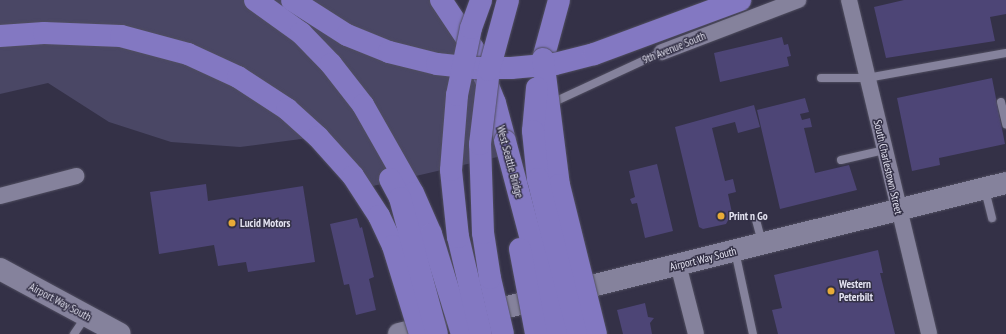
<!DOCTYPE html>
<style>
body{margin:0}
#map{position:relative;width:1006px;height:334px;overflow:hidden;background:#343147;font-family:"PT Sans Narrow",sans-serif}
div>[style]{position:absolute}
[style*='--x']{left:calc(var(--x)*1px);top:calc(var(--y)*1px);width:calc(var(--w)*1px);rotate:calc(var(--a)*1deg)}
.green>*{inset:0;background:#4a4765}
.building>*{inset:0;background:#4d4576}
.roads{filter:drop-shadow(0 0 1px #504e60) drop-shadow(0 0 1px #504e60)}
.service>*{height:8px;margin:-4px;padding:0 4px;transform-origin:4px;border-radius:4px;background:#85829c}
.minor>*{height:16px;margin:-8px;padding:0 8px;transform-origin:8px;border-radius:8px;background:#85829c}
.secondary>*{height:22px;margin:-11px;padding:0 11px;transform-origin:11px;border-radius:11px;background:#85829c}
.motorway>*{height:22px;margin:-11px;padding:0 11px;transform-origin:11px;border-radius:11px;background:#8378c2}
.bridges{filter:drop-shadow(0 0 1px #504e60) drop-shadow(0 0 1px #504e60)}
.motorway-bridge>*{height:22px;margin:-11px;padding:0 11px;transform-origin:11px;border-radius:11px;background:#8378c2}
.dots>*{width:11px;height:11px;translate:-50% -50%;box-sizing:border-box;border:2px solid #343147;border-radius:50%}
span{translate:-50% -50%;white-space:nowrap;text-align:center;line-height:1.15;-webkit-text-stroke:3px #343147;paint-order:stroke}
.street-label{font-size:11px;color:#e4e3f1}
.poi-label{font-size:11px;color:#e4e3f1;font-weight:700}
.left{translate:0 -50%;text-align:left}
</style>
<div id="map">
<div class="green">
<div style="clip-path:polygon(0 0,433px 0,455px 30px,506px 155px,360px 189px,316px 137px,240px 147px,171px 142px,109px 122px,48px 83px,0 94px)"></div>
</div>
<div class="building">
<div style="clip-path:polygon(904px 0,1006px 0,1006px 14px,990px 17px,995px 41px,886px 58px,874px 7px)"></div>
<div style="clip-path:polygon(782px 37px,784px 45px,788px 44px,791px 56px,787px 57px,789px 66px,720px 82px,714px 53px)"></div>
<div style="clip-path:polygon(992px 78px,1005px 144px,939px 158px,940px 165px,912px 171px,897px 98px)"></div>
<div style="clip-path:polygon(805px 98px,809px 112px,800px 114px,802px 120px,810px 118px,812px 127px,804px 128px,815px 173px,849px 165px,857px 190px,780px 209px,757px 110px)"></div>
<div style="clip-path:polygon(754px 105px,760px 127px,738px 133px,735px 122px,712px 128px,725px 181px,733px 179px,736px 192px,728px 194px,732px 213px,726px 224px,703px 229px,699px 227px,675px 127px)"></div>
<div style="clip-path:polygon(657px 164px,673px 231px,645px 238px,637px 203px,632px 204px,630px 199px,635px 197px,629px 171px)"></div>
<div style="clip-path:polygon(206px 184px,208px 201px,303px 186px,315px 262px,248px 272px,246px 262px,218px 266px,214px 245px,159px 254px,150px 192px)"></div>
<div style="clip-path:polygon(357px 218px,360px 228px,362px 227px,374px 277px,369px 279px,376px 310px,356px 315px,349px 284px,344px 285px,330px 224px)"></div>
<div style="clip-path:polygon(878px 250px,883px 273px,880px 273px,895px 334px,778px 334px,772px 310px,782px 308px,774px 275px)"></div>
<div style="clip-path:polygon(645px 303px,648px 317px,654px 318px,650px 323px,652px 334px,623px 334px,617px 310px)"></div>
</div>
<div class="roads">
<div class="service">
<div style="--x:821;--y:78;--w:46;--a:0"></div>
<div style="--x:867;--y:78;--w:141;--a:-10.2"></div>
<div style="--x:1001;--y:102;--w:23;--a:77"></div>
<div style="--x:552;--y:103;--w:121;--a:-24.9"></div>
<div style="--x:841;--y:160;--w:44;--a:-13.1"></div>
<div style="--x:985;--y:190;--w:29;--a:76"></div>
<div style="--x:756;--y:220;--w:24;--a:75"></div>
<div style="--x:735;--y:251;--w:85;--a:77.8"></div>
<div style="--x:74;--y:334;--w:22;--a:-56"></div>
</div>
<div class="minor">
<div style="--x:849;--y:0;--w:343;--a:76.5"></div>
<div style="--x:662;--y:52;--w:146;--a:-20.9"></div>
<div style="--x:0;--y:196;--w:79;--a:-14.7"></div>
<div style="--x:678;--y:264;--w:72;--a:75.6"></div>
</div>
<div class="secondary">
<div style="--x:0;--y:269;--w:136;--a:28.4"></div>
<div style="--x:479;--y:314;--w:543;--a:-13.96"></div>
<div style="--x:399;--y:334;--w:38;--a:-14"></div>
</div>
<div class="motorway">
<div style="--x:441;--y:0;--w:58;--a:56.3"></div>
<div style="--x:473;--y:48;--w:59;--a:68.2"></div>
<div style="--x:495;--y:103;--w:39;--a:75"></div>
<div style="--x:543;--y:59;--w:61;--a:-74.8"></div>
</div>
</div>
<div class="bridges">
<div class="motorway-bridge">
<div style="--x:255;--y:0;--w:57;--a:35.7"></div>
<div style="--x:301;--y:33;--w:43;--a:45.9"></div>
<div style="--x:331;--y:64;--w:52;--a:52"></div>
<div style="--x:363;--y:105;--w:101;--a:60.4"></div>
<div style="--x:413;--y:193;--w:45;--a:66.3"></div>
<div style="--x:431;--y:234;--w:105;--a:72.8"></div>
<div style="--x:292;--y:0;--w:65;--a:32.5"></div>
<div style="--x:347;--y:35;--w:45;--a:22"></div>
<div style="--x:389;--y:52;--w:49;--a:14"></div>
<div style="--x:437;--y:64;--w:38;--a:6"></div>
<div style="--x:475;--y:68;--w:36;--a:0"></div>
<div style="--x:511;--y:68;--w:44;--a:-5.2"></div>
<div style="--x:555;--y:64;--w:40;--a:-14.4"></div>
<div style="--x:594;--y:54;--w:156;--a:-20.3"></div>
<div style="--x:0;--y:36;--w:44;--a:-3.9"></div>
<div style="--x:44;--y:33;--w:77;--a:2.2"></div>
<div style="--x:121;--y:36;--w:69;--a:15"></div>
<div style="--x:188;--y:54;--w:55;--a:24.7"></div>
<div style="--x:238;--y:77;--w:59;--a:33.1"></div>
<div style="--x:287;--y:109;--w:42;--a:42.1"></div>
<div style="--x:318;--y:137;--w:52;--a:48.1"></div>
<div style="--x:353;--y:176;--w:48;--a:57"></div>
<div style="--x:379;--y:216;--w:33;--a:65"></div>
<div style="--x:393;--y:246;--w:92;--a:72.9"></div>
<div style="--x:543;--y:59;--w:127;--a:82.8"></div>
<div style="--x:559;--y:185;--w:154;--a:76.1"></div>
<div style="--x:537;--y:88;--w:43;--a:95.3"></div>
<div style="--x:533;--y:131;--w:48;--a:84.1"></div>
<div style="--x:538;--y:179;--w:160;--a:76.2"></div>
<div style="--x:505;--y:141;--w:200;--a:75.2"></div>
<div style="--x:390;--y:179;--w:21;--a:62"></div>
<div style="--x:400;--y:198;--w:141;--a:74.8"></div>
<div style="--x:520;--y:249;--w:86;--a:79.3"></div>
<div style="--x:481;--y:334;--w:100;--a:-103.3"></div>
<div style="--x:458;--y:237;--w:67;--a:-96"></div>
<div style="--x:451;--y:170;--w:75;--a:-85.4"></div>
<div style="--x:457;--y:95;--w:68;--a:-78.2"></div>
<div style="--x:471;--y:28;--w:30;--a:-70"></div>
<div style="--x:503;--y:334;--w:57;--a:-103.1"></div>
<div style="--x:490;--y:278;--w:46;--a:-98.8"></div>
<div style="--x:483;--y:233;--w:89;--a:-91.9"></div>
<div style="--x:480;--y:144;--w:75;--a:-83.1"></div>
<div style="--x:489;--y:70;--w:73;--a:-74.8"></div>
</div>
</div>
<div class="dots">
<div style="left:721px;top:216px;background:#e8ab37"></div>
<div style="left:232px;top:223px;background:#e8ab37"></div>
<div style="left:831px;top:291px;background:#e8ab37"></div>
</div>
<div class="street-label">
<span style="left:674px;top:48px;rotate:-22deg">9th Avenue South</span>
<span style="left:510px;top:162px;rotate:75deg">West Seattle Bridge</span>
<span style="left:888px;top:167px;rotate:77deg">South Charlestown Street</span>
<span style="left:703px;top:259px;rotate:-14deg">Airport Way South</span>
<span style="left:60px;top:302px;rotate:28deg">Airport Way South</span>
</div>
<div class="poi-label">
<span class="left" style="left:729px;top:216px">Print n Go</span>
<span class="left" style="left:240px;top:223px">Lucid Motors</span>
<span class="left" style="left:839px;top:291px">Western<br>Peterbilt</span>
</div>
</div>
